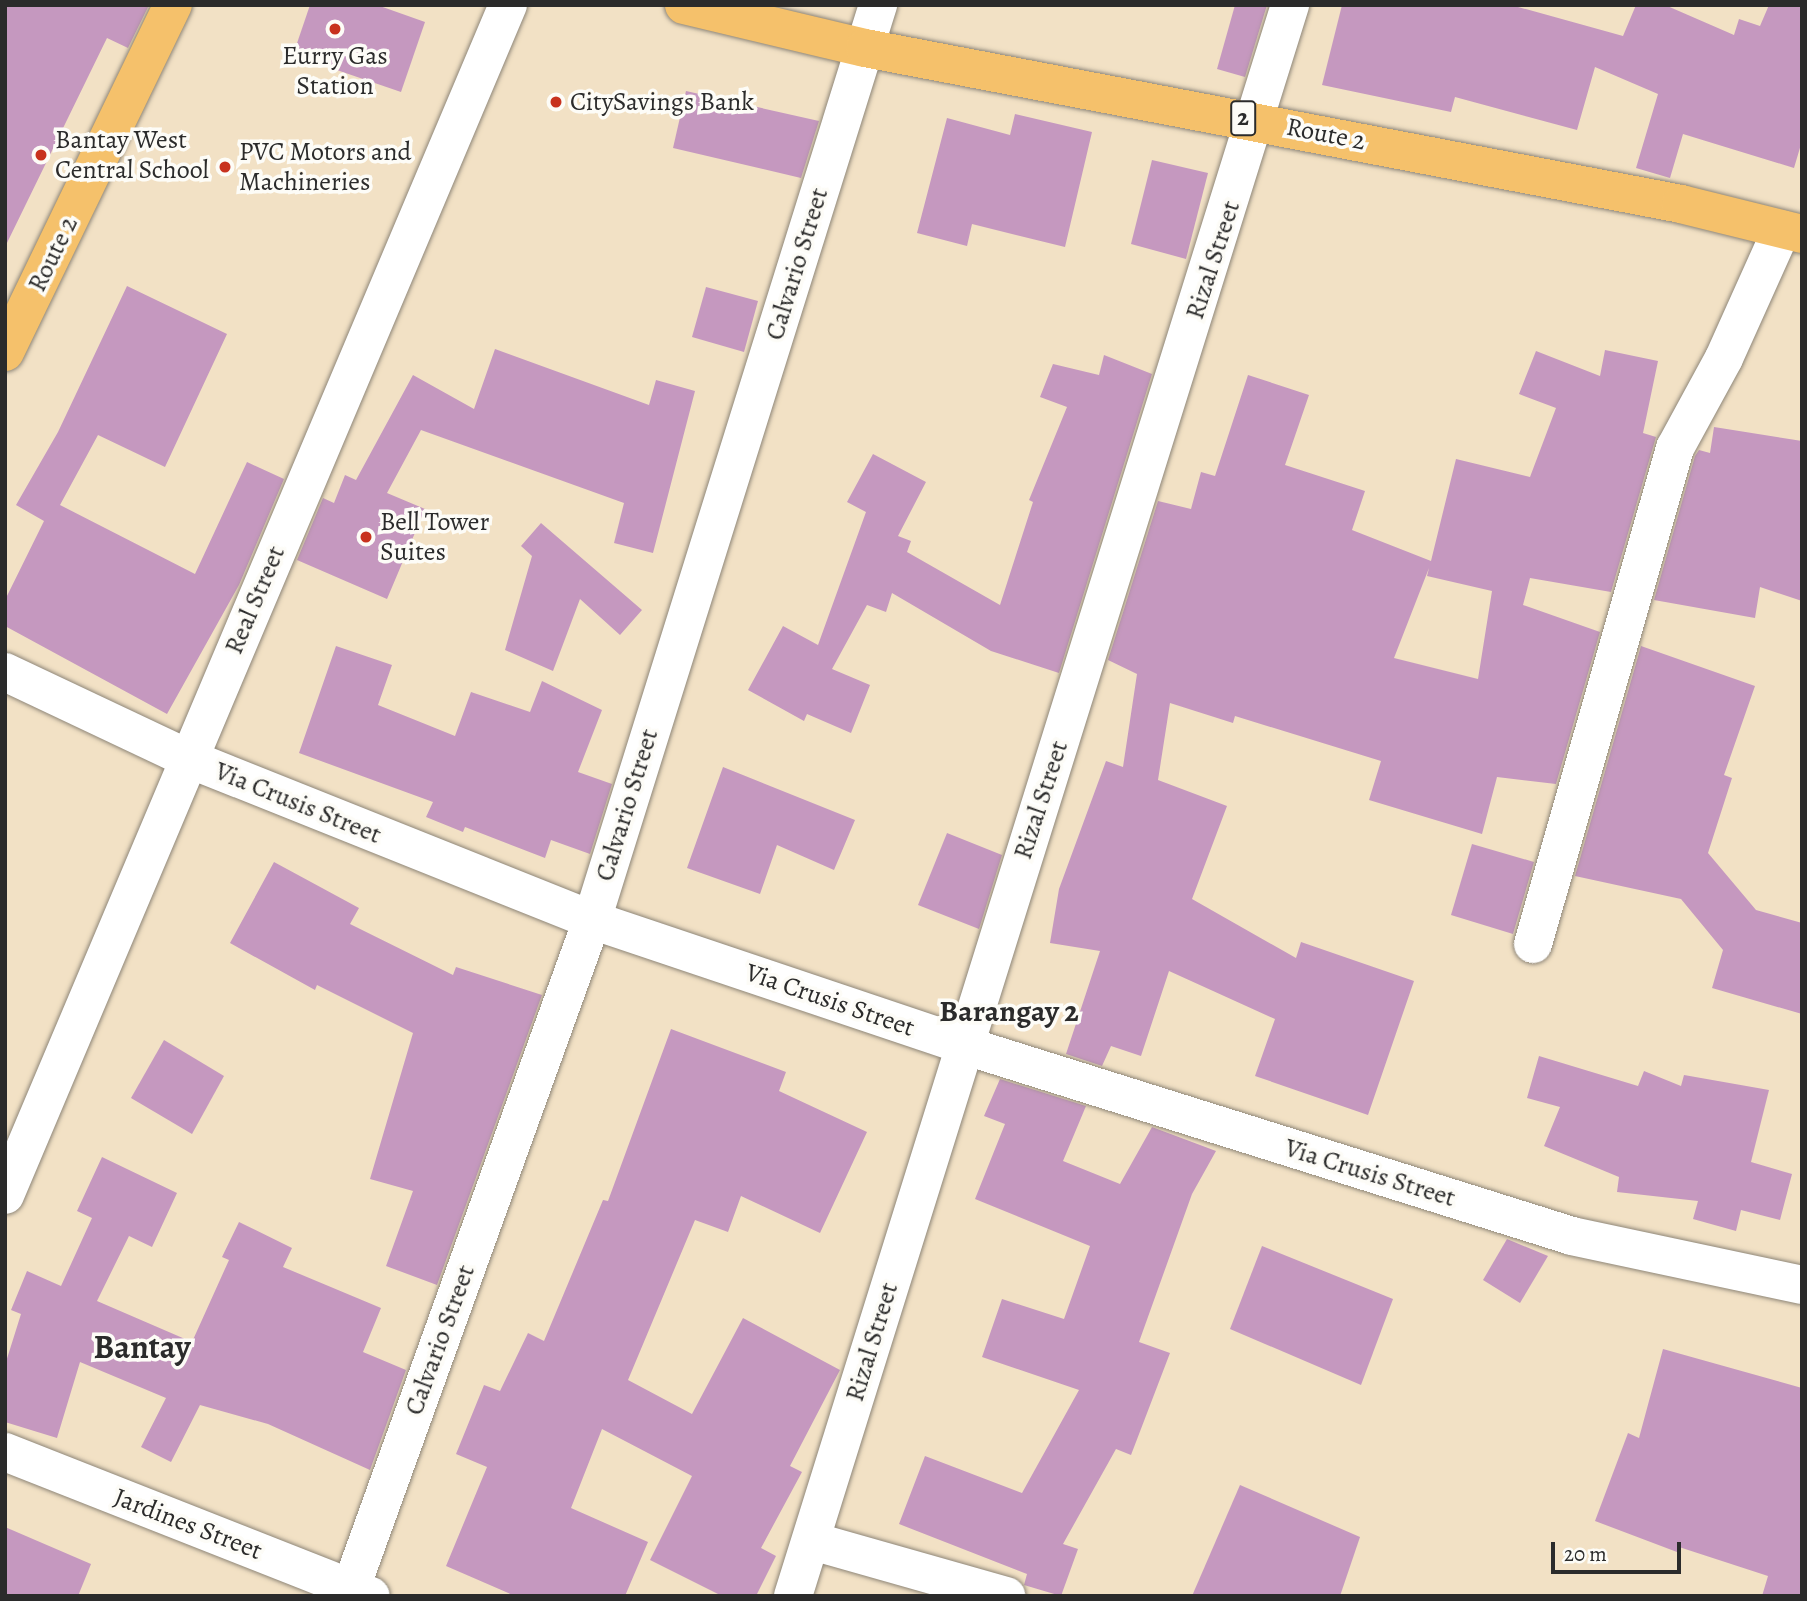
<!DOCTYPE html>
<style>
body{margin:0}
#map{position:relative;width:1807px;height:1601px;overflow:hidden;background:#f2e1c5;font-family:Alegreya,serif}
div>[style]{position:absolute}
[style*='--x']{left:calc(var(--x)*1px);top:calc(var(--y)*1px);width:calc(var(--w)*1px);rotate:calc(var(--a)*1deg)}
.building>*{inset:0;background:#c598bf}
.roads{filter:drop-shadow(0 0 2px #8e8678) drop-shadow(0 0 2px #8e8678)}
.minor>*{height:38px;margin:-19px;padding:0 19px;transform-origin:19px;border-radius:19px;background:#fff}
.highway>*{height:38px;margin:-19px;padding:0 19px;transform-origin:19px;border-radius:19px;background:#f5c16b}
.dots>*{width:19px;height:19px;translate:-50% -50%;box-sizing:border-box;border:4px solid #fdfcf7;border-radius:50%}
span{translate:-50% -50%;white-space:nowrap;text-align:center;line-height:1.15;-webkit-text-stroke:7px #fdfcf7;paint-order:stroke}
.shield-label span{padding:2px 5px;background:#fdfcf7;border:2px solid;border-radius:5px;-webkit-text-stroke-width:0}
.shield-label{font-size:24px;color:#2b2b2b;font-weight:700}
.poi-label{font-size:26px;color:#2b2b2b}
.left{translate:0 -50%;text-align:left}
.street-label{font-size:26px;color:#2b2b2b}
.quarter-label{font-size:30px;color:#2b2b2b;font-weight:700}
.district-label{font-size:33px;color:#2b2b2b;font-weight:700}
.frame{position:absolute;inset:0;border:7px solid #2b2b2b;pointer-events:none}
.scale{position:absolute;left:1551px;top:1542px;width:130px;height:32px;box-sizing:border-box;border:4px solid #2b2b2b;border-top:0;padding-left:9px;font-size:21px;line-height:24px;white-space:nowrap;color:#2b2b2b;-webkit-text-stroke:5px #fdfcf7;paint-order:stroke}
</style>
<div id="map">
<div class="building">
<div style="clip-path:polygon(5px 5px,149px 5px,128px 48px,107px 38px,5px 247px)"></div>
<div style="clip-path:polygon(310px 5px,377px 5px,425px 22px,401px 92px,293px 55px)"></div>
<div style="clip-path:polygon(1235px 5px,1267px 5px,1245px 77px,1217px 69px)"></div>
<div style="clip-path:polygon(1342px 5px,1511px 5px,1623px 36px,1636px 5px,1665px 5px,1734px 35px,1739px 19px,1760px 26px,1769px 5px,1802px 5px,1802px 141px,1794px 168px,1683px 134px,1670px 178px,1636px 168px,1658px 94px,1595px 67px,1577px 130px,1455px 97px,1451px 112px,1322px 85px)"></div>
<div style="clip-path:polygon(686px 91px,819px 121px,801px 178px,673px 148px)"></div>
<div style="clip-path:polygon(1015px 114px,1092px 132px,1065px 247px,972px 224px,967px 246px,917px 233px,947px 118px,1010px 135px)"></div>
<div style="clip-path:polygon(1152px 160px,1208px 173px,1186px 259px,1131px 244px)"></div>
<div style="clip-path:polygon(127px 286px,227px 334px,165px 467px,98px 435px,60px 505px,195px 574px,247px 462px,284px 479px,239px 585px,167px 714px,5px 626px,5px 600px,44px 521px,16px 505px,58px 432px)"></div>
<div style="clip-path:polygon(706px 287px,758px 301px,744px 352px,692px 337px)"></div>
<div style="clip-path:polygon(495px 349px,649px 405px,656px 380px,695px 391px,653px 553px,614px 543px,624px 503px,421px 430px,387px 493px,425px 509px,387px 599px,297px 560px,323px 498px,334px 503px,345px 475px,356px 480px,413px 375px,474px 409px)"></div>
<div style="clip-path:polygon(evenodd,1605px 350px,1658px 361px,1643px 433px,1656px 437px,1611px 592px,1530px 578px,1523px 605px,1600px 632px,1556px 784px,1497px 777px,1482px 834px,1369px 800px,1381px 761px,1235px 716px,1233px 723px,1170px 703px,1158px 780px,1227px 806px,1192px 899px,1296px 958px,1301px 942px,1414px 981px,1368px 1115px,1255px 1076px,1275px 1019px,1169px 971px,1141px 1056px,1111px 1046px,1102px 1066px,1066px 1054px,1100px 951px,1050px 943px,1059px 889px,1106px 761px,1123px 767px,1137px 674px,1108px 660px,1158px 501px,1191px 509px,1201px 472px,1215px 476px,1248px 375px,1309px 395px,1285px 465px,1365px 491px,1352px 530px,1431px 561px,1456px 459px,1530px 477px,1556px 408px,1519px 394px,1536px 351px,1600px 376px,1605px 350px,1429px 568px,1427px 576px,1492px 591px,1478px 679px,1394px 658px,1429px 568px)"></div>
<div style="clip-path:polygon(1104px 355px,1152px 374px,1059px 673px,991px 651px,892px 593px,886px 612px,867px 605px,832px 669px,870px 685px,851px 733px,807px 714px,804px 721px,748px 690px,783px 626px,818px 645px,866px 512px,847px 502px,873px 454px,926px 482px,898px 536px,911px 541px,907px 552px,1000px 605px,1033px 502px,1029px 500px,1067px 407px,1040px 397px,1053px 364px,1099px 375px)"></div>
<div style="clip-path:polygon(1714px 427px,1802px 441px,1802px 601px,1760px 587px,1755px 618px,1654px 600px,1695px 456px,1699px 450px,1710px 453px)"></div>
<div style="clip-path:polygon(541px 523px,642px 610px,620px 635px,580px 599px,553px 671px,505px 650px,532px 556px,521px 546px)"></div>
<div style="clip-path:polygon(336px 646px,392px 665px,378px 705px,455px 736px,471px 692px,530px 712px,542px 681px,602px 710px,578px 772px,612px 784px,590px 854px,551px 840px,545px 858px,465px 827px,463px 832px,426px 817px,433px 802px,299px 753px)"></div>
<div style="clip-path:polygon(1641px 646px,1755px 686px,1724px 775px,1732px 778px,1708px 853px,1756px 910px,1802px 923px,1802px 1014px,1712px 988px,1723px 950px,1681px 899px,1575px 876px)"></div>
<div style="clip-path:polygon(723px 767px,855px 820px,834px 870px,777px 845px,760px 894px,687px 868px)"></div>
<div style="clip-path:polygon(947px 833px,1002px 855px,979px 929px,918px 905px)"></div>
<div style="clip-path:polygon(1472px 844px,1534px 862px,1513px 934px,1451px 915px)"></div>
<div style="clip-path:polygon(274px 862px,359px 908px,350px 924px,453px 975px,456px 967px,542px 995px,437px 1285px,386px 1266px,413px 1191px,370px 1179px,413px 1033px,317px 985px,315px 990px,230px 943px)"></div>
<div style="clip-path:polygon(671px 1029px,786px 1072px,779px 1091px,867px 1132px,820px 1233px,741px 1196px,728px 1232px,695px 1220px,628px 1380px,692px 1414px,743px 1318px,840px 1370px,790px 1466px,802px 1472px,761px 1548px,776px 1556px,756px 1596px,722px 1596px,650px 1560px,692px 1476px,602px 1429px,571px 1508px,648px 1542px,625px 1596px,515px 1596px,446px 1566px,487px 1467px,456px 1454px,484px 1385px,500px 1391px,528px 1333px,544px 1341px,603px 1200px,608px 1201px)"></div>
<div style="clip-path:polygon(164px 1040px,224px 1076px,192px 1134px,131px 1098px)"></div>
<div style="clip-path:polygon(1539px 1056px,1638px 1086px,1644px 1071px,1681px 1086px,1684px 1075px,1769px 1090px,1751px 1162px,1792px 1174px,1780px 1220px,1741px 1210px,1736px 1231px,1693px 1219px,1698px 1201px,1617px 1192px,1619px 1177px,1544px 1146px,1560px 1107px,1527px 1098px)"></div>
<div style="clip-path:polygon(1000px 1079px,1086px 1106px,1063px 1161px,1120px 1184px,1152px 1127px,1216px 1151px,1192px 1194px,1139px 1342px,1170px 1353px,1131px 1455px,1116px 1449px,1063px 1544px,1078px 1549px,1061px 1596px,1024px 1585px,1027px 1574px,899px 1524px,925px 1456px,1022px 1493px,1079px 1390px,982px 1357px,1002px 1299px,1064px 1319px,1090px 1246px,975px 1199px,1005px 1124px,984px 1116px)"></div>
<div style="clip-path:polygon(102px 1157px,177px 1193px,152px 1247px,129px 1236px,97px 1301px,192px 1342px,229px 1260px,222px 1257px,239px 1222px,292px 1248px,283px 1267px,381px 1308px,363px 1352px,406px 1370px,370px 1470px,268px 1424px,200px 1405px,171px 1462px,141px 1447px,166px 1398px,80px 1362px,57px 1438px,5px 1422px,5px 1365px,21px 1314px,11px 1310px,27px 1271px,61px 1286px,92px 1218px,77px 1211px)"></div>
<div style="clip-path:polygon(1507px 1239px,1548px 1256px,1520px 1303px,1483px 1280px)"></div>
<div style="clip-path:polygon(1262px 1246px,1393px 1299px,1361px 1385px,1230px 1329px)"></div>
<div style="clip-path:polygon(1663px 1349px,1802px 1388px,1802px 1596px,1762px 1596px,1768px 1576px,1679px 1547px,1677px 1552px,1595px 1521px,1628px 1433px,1639px 1438px)"></div>
<div style="clip-path:polygon(1240px 1485px,1360px 1537px,1340px 1596px,1192px 1596px)"></div>
<div style="clip-path:polygon(5px 1527px,91px 1564px,78px 1596px,5px 1596px)"></div>
</div>
<div class="roads">
<div class="minor">
<div style="--x:5;--y:672;--w:201;--a:25.3"></div>
<div style="--x:187;--y:758;--w:436;--a:21.8"></div>
<div style="--x:592;--y:920;--w:391;--a:18.6"></div>
<div style="--x:963;--y:1045;--w:638;--a:17.41"></div>
<div style="--x:1572;--y:1236;--w:235;--a:12"></div>
<div style="--x:1533;--y:944;--w:516;--a:-74.02"></div>
<div style="--x:1675;--y:448;--w:102;--a:-61.4"></div>
<div style="--x:1724;--y:358;--w:141;--a:-65.8"></div>
<div style="--x:5;--y:1195;--w:1292;--a:-67.09"></div>
<div style="--x:5;--y:1452;--w:393;--a:21.5"></div>
<div style="--x:812;--y:1541;--w:202;--a:15.8"></div>
<div style="--x:348;--y:1596;--w:719;--a:-70.15"></div>
<div style="--x:592;--y:920;--w:959;--a:-72.64"></div>
<div style="--x:793;--y:1596;--w:1667;--a:-72.65"></div>
</div>
<div class="highway">
<div style="--x:684;--y:5;--w:186;--a:13.4"></div>
<div style="--x:865;--y:48;--w:831;--a:10.82"></div>
<div style="--x:1681;--y:204;--w:125;--a:13.9"></div>
<div style="--x:5;--y:352;--w:386;--a:-64.2"></div>
</div>
</div>
<div class="dots">
<div style="left:335px;top:29px;background:#c8321e"></div>
<div style="left:556px;top:102px;background:#c8321e"></div>
<div style="left:41px;top:155px;background:#c8321e"></div>
<div style="left:225px;top:167px;background:#c8321e"></div>
<div style="left:366px;top:537px;background:#c8321e"></div>
</div>
<div class="shield-label">
<span style="left:1243px;top:118px">2</span>
</div>
<div class="poi-label">
<span style="left:335px;top:71px">Eurry Gas<br>Station</span>
<span class="left" style="left:570px;top:102px">CitySavings Bank</span>
<span class="left" style="left:55px;top:155px">Bantay West<br>Central School</span>
<span class="left" style="left:239px;top:167px">PVC Motors and<br>Machineries</span>
<span class="left" style="left:380px;top:537px">Bell Tower<br>Suites</span>
</div>
<div class="street-label">
<span style="left:1326px;top:134px;rotate:11deg">Route 2</span>
<span style="left:53px;top:254px;rotate:-64deg">Route 2</span>
<span style="left:1213px;top:260px;rotate:-72deg">Rizal Street</span>
<span style="left:797px;top:264px;rotate:-73deg">Calvario Street</span>
<span style="left:255px;top:600px;rotate:-67deg">Real Street</span>
<span style="left:1041px;top:800px;rotate:-72deg">Rizal Street</span>
<span style="left:298px;top:803px;rotate:22deg">Via Crusis Street</span>
<span style="left:627px;top:805px;rotate:-73deg">Calvario Street</span>
<span style="left:830px;top:1000px;rotate:19deg">Via Crusis Street</span>
<span style="left:1370px;top:1173px;rotate:17deg">Via Crusis Street</span>
<span style="left:440px;top:1340px;rotate:-70deg">Calvario Street</span>
<span style="left:872px;top:1342px;rotate:-73deg">Rizal Street</span>
<span style="left:188px;top:1524px;rotate:21deg">Jardines Street</span>
</div>
<div class="quarter-label">
<span style="left:1009px;top:1011px">Barangay 2</span>
</div>
<div class="district-label">
<span style="left:142px;top:1347px">Bantay</span>
</div>
<div class="frame"></div>
<div class="scale">20 m</div>
</div>
